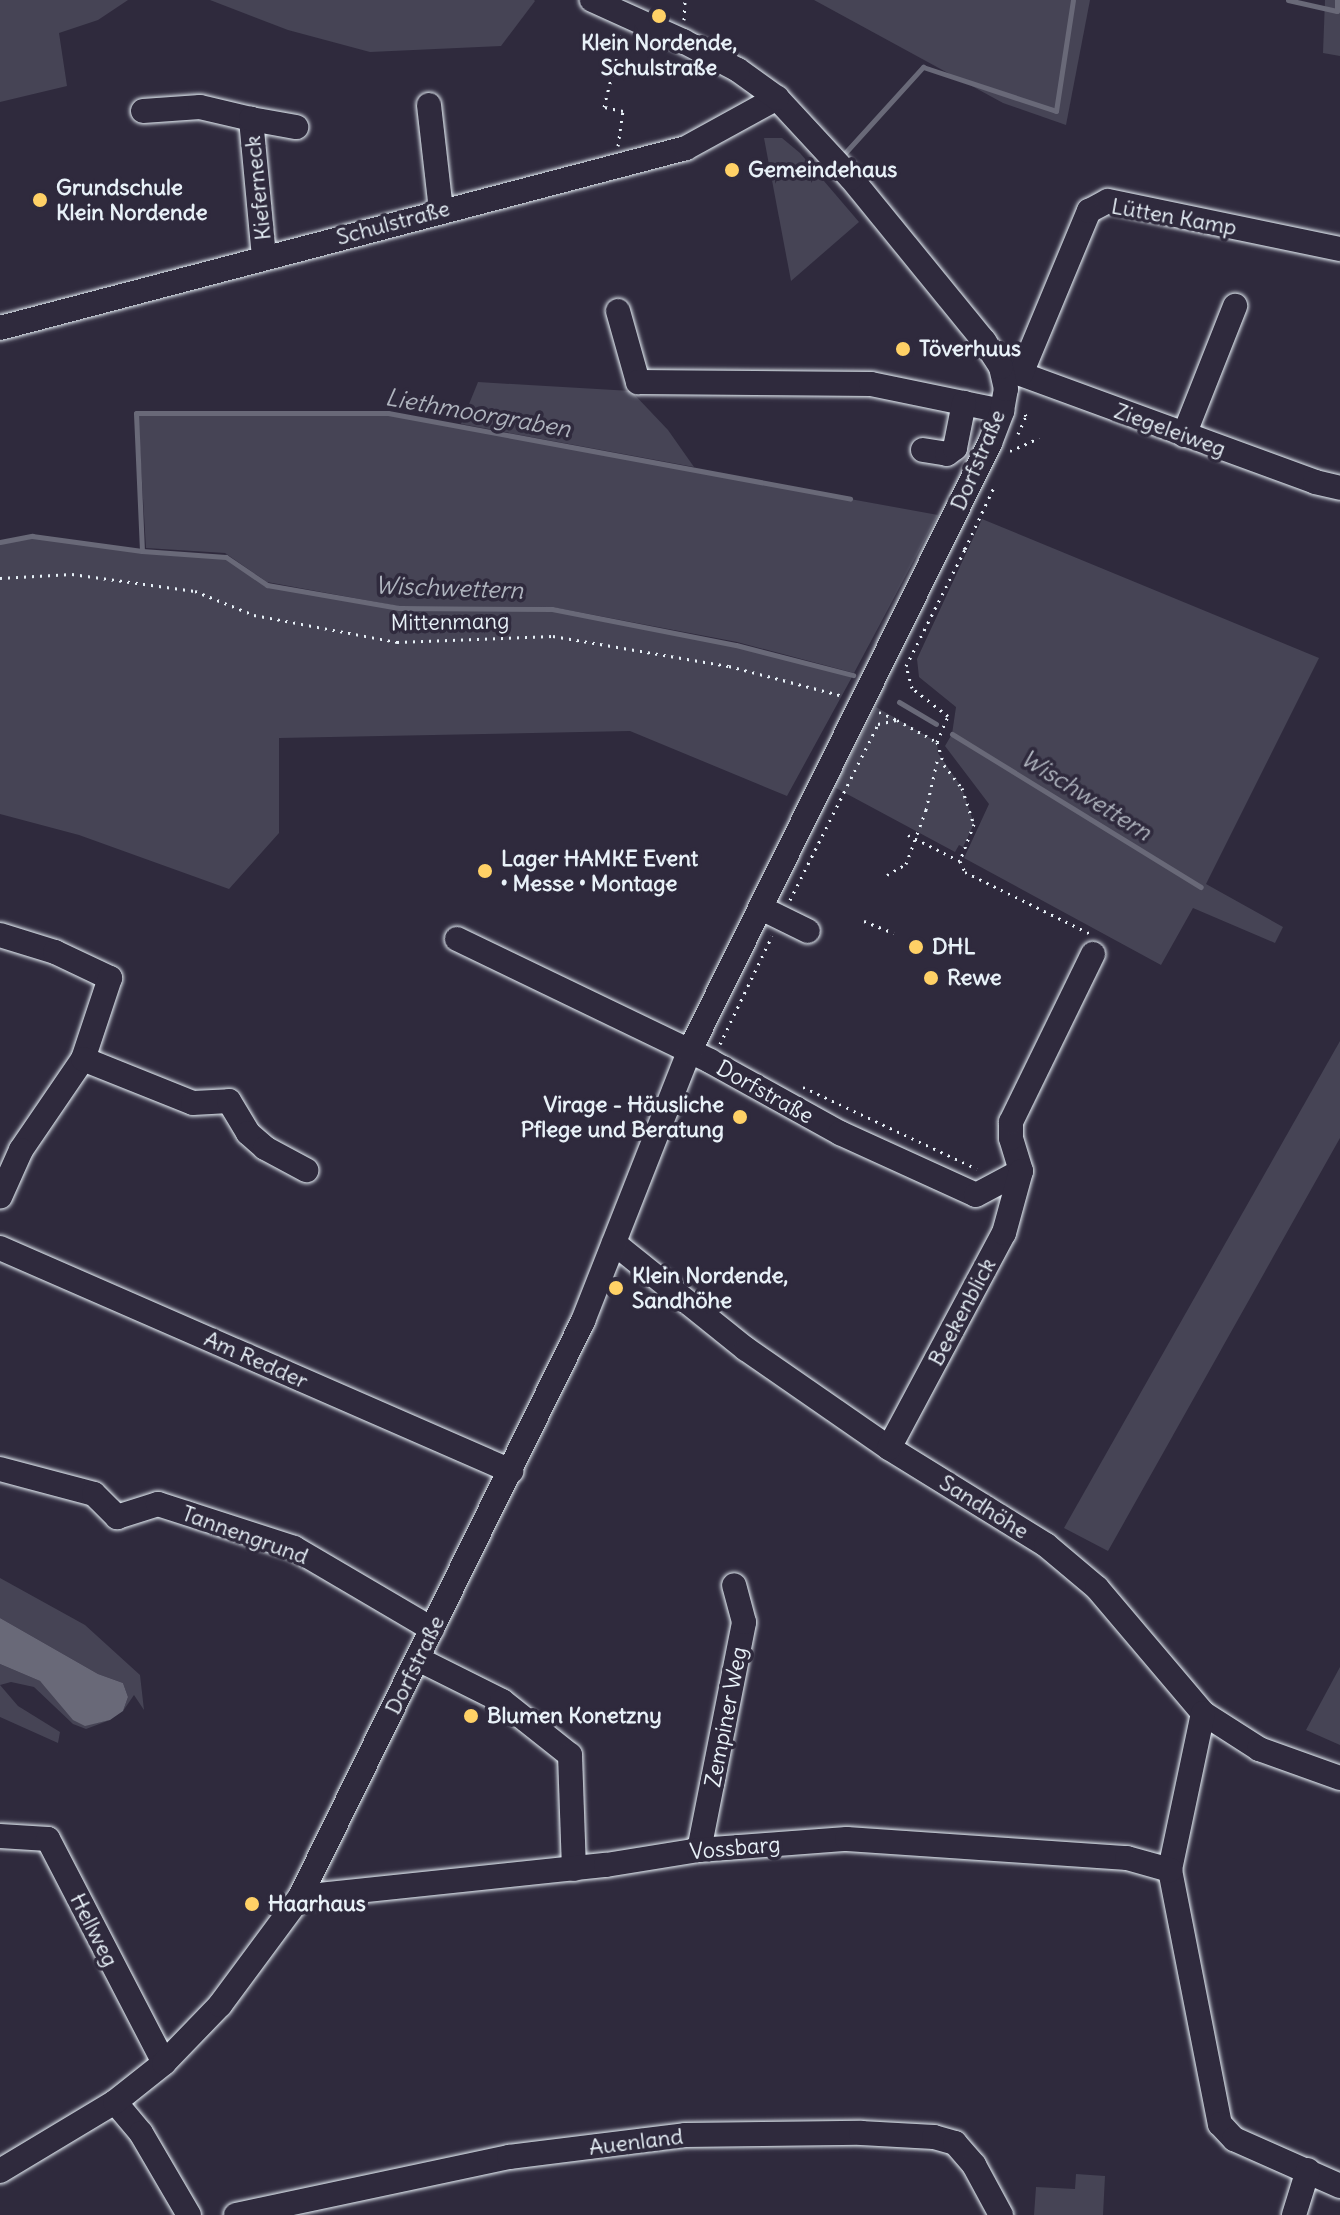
<!DOCTYPE html>
<meta charset="utf-8">
<style>
body{margin:0}
#map{position:relative;width:1340px;height:2215px;overflow:hidden;background:#2f2a3d;font-family:Delius,sans-serif}
div>[style]{position:absolute}
[style*='--x']{left:calc(var(--x)*1px);top:calc(var(--y)*1px);width:calc(var(--w)*1px);rotate:calc(var(--a)*1deg)}
.green>*{inset:0;background:#464455}
.water>*{inset:0;background:#696978}
.stream>*{height:5px;margin:-2.5px;padding:0 2.5px;transform-origin:2.5px;border-radius:2.5px;background:#696978}
.path>*{height:3px;margin-top:-1.5px;transform-origin:0;background:repeating-linear-gradient(90deg,#e8f1f8 0 2px,transparent 0 8px)}
.roads{filter:drop-shadow(0 0 2px #e8f1f8) drop-shadow(0 0 2px #e8f1f8)}
.minor>*{height:24px;margin:-12px;padding:0 12px;transform-origin:12px;border-radius:12px;background:#2f2a3d}
.dots>*{width:22px;height:22px;translate:-50% -50%;box-sizing:border-box;border:4px solid #2f2a3d;border-radius:50%}
span{translate:-50% -50%;white-space:nowrap;text-align:center;line-height:1.15;-webkit-text-stroke:7px #2f2a3d;paint-order:stroke}
.poi-label{font-size:22px;color:#e8f1f8;font-weight:700}
.left{translate:0 -50%;text-align:left}
.right{translate:-100% -50%;text-align:right}
.street-label{font-size:22px;color:#e8f1f8}
.water-label{font-size:24px;color:#afb4be;font-style:italic}
</style>
<div id="map">
<div class="green">
<div style="clip-path:polygon(0 0,128px 0,98px 20px,59px 33px,67px 86px,0 102px)"></div>
<div style="clip-path:polygon(210px 0,534px 0,535px 1px,501px 46px,370px 52px,288px 30px)"></div>
<div style="clip-path:polygon(814px 0,1090px 0,1066px 125px,1003px 103px)"></div>
<div style="clip-path:polygon(1325px 0,1340px 0,1340px 56px,1323px 53px)"></div>
<div style="clip-path:polygon(764px 138px,782px 138px,800px 153px,859px 222px,791px 281px)"></div>
<div style="clip-path:polygon(478px 382px,631px 391px,668px 430px,694px 467px,461px 424px)"></div>
<div style="clip-path:polygon(138px 415px,389px 415px,938px 515px,854px 673px,737px 642px,552px 607px,398px 606px,267px 582px,225px 553px,146px 548px)"></div>
<div style="clip-path:polygon(982px 519px,1319px 658px,1206px 884px,1283px 927px,1275px 943px,1193px 908px,1161px 965px,964px 858px,989px 804px,945px 746px,952px 734px,956px 707px,919px 677px,917px 659px)"></div>
<div style="clip-path:polygon(35px 538px,142px 553px,224px 558px,265px 585px,398px 610px,552px 611px,734px 646px,852px 677px,787px 796px,630px 731px,279px 738px,279px 833px,229px 889px,79px 835px,0 814px,0 544px)"></div>
<div style="clip-path:polygon(876px 707px,937px 742px,938px 753px,962px 788px,974px 824px,963px 847px,959px 845px,955px 852px,834px 787px)"></div>
<div style="clip-path:polygon(1340px 1041px,1340px 1138px,1108px 1551px,1064px 1528px)"></div>
<div style="clip-path:polygon(0 1578px,85px 1625px,140px 1675px,144px 1710px,134px 1695px,123px 1711px,128px 1697px,123px 1683px,98px 1674px,0 1618px)"></div>
<div style="clip-path:polygon(0 1664px,40px 1681px,85px 1725px,110px 1720px,86px 1729px,73px 1724px,34px 1687px,11px 1682px,0 1685px,18px 1706px,60px 1732px,58px 1743px,0 1717px)"></div>
<div style="clip-path:polygon(1340px 1667px,1340px 1745px,1306px 1730px)"></div>
<div style="clip-path:polygon(1076px 2174px,1105px 2176px,1103px 2215px,1034px 2215px,1036px 2187px,1075px 2189px)"></div>
</div>
<div class="water">
<div style="clip-path:polygon(0 1618px,98px 1674px,123px 1683px,128px 1697px,123px 1711px,110px 1720px,85px 1726px,73px 1720px,40px 1681px,0 1664px)"></div>
</div>
<div class="stream">
<div style="--x:1288;--y:0;--w:50;--a:12.7"></div>
<div style="--x:1337;--y:11;--w:11;--a:-90"></div>
<div style="--x:844;--y:154;--w:118;--a:-47.8"></div>
<div style="--x:923;--y:67;--w:140;--a:18.3"></div>
<div style="--x:1056;--y:111;--w:112;--a:-81.3"></div>
<div style="--x:0;--y:542;--w:33;--a:-11"></div>
<div style="--x:32;--y:536;--w:111;--a:7.8"></div>
<div style="--x:142;--y:551;--w:84;--a:4.1"></div>
<div style="--x:226;--y:557;--w:50;--a:34.3"></div>
<div style="--x:267;--y:585;--w:134;--a:9.9"></div>
<div style="--x:399;--y:608;--w:153;--a:0.4"></div>
<div style="--x:552;--y:609;--w:187;--a:11.1"></div>
<div style="--x:736;--y:645;--w:121;--a:14.4"></div>
<div style="--x:142;--y:551;--w:138;--a:-92.5"></div>
<div style="--x:136;--y:413;--w:252;--a:0"></div>
<div style="--x:388;--y:413;--w:470;--a:10.5"></div>
<div style="--x:899;--y:702;--w:43;--a:30.7"></div>
<div style="--x:952;--y:734;--w:292;--a:31.6"></div>
</div>
<div class="path">
<div style="--x:684;--y:20;--w:20;--a:-87"></div>
<div style="--x:618;--y:146;--w:35;--a:-82"></div>
<div style="--x:623;--y:111;--w:19;--a:-168"></div>
<div style="--x:604;--y:107;--w:74;--a:-76"></div>
<div style="--x:1018;--y:434;--w:20;--a:-66"></div>
<div style="--x:1026;--y:416;--w:4;--a:-117"></div>
<div style="--x:1010;--y:451;--w:32;--a:-24"></div>
<div style="--x:965;--y:549;--w:71;--a:-64.9"></div>
<div style="--x:0;--y:578;--w:72;--a:-3.2"></div>
<div style="--x:72;--y:574;--w:124;--a:7.9"></div>
<div style="--x:195;--y:591;--w:64;--a:22.1"></div>
<div style="--x:254;--y:615;--w:146;--a:10.7"></div>
<div style="--x:397;--y:642;--w:156;--a:-2.2"></div>
<div style="--x:553;--y:636;--w:179;--a:9.7"></div>
<div style="--x:729;--y:666;--w:118;--a:14.7"></div>
<div style="--x:879;--y:712;--w:20;--a:24"></div>
<div style="--x:937;--y:742;--w:24;--a:73"></div>
<div style="--x:944;--y:765;--w:29;--a:52"></div>
<div style="--x:962;--y:788;--w:38;--a:72"></div>
<div style="--x:974;--y:824;--w:40;--a:111"></div>
<div style="--x:960;--y:861;--w:12;--a:66"></div>
<div style="--x:965;--y:872;--w:140;--a:26.2"></div>
<div style="--x:908;--y:835;--w:58;--a:26.6"></div>
<div style="--x:887;--y:875;--w:22;--a:-30"></div>
<div style="--x:906;--y:864;--w:58;--a:-69.7"></div>
<div style="--x:926;--y:810;--w:54;--a:-77.2"></div>
<div style="--x:790;--y:900;--w:197;--a:-63.4"></div>
<div style="--x:878;--y:724;--w:19;--a:-12"></div>
<div style="--x:897;--y:720;--w:46;--a:28.8"></div>
<div style="--x:937;--y:742;--w:28;--a:-67"></div>
<div style="--x:948;--y:716;--w:46;--a:-142.1"></div>
<div style="--x:912;--y:688;--w:23;--a:-105"></div>
<div style="--x:906;--y:666;--w:131;--a:-63.2"></div>
<div style="--x:965;--y:549;--w:6;--a:-108"></div>
<div style="--x:864;--y:921;--w:32;--a:22"></div>
<div style="--x:720;--y:1044;--w:120;--a:-64.3"></div>
<div style="--x:803;--y:1087;--w:192;--a:25.2"></div>
</div>
<div class="roads">
<div class="minor">
<div style="--x:429;--y:105;--w:106;--a:83.5"></div>
<div style="--x:143;--y:111;--w:57;--a:-4"></div>
<div style="--x:200;--y:107;--w:52;--a:13.2"></div>
<div style="--x:264;--y:257;--w:139;--a:-95.4"></div>
<div style="--x:251;--y:119;--w:46;--a:10.1"></div>
<div style="--x:618;--y:311;--w:74;--a:74.3"></div>
<div style="--x:638;--y:382;--w:233;--a:0.5"></div>
<div style="--x:871;--y:384;--w:134;--a:11.6"></div>
<div style="--x:0;--y:328;--w:709;--a:-14.7"></div>
<div style="--x:686;--y:148;--w:104;--a:-28.8"></div>
<div style="--x:1007;--y:369;--w:328;--a:20.1"></div>
<div style="--x:1315;--y:482;--w:26;--a:13"></div>
<div style="--x:1021;--y:374;--w:177;--a:-67.4"></div>
<div style="--x:1089;--y:211;--w:21;--a:-28"></div>
<div style="--x:1108;--y:201;--w:237;--a:11.7"></div>
<div style="--x:1184;--y:435;--w:139;--a:-68.4"></div>
<div style="--x:923;--y:450;--w:24;--a:9"></div>
<div style="--x:947;--y:454;--w:10;--a:-37"></div>
<div style="--x:955;--y:448;--w:46;--a:-78.7"></div>
<div style="--x:761;--y:908;--w:52;--a:26.1"></div>
<div style="--x:0;--y:935;--w:58;--a:17.2"></div>
<div style="--x:55;--y:952;--w:61;--a:25.3"></div>
<div style="--x:110;--y:978;--w:85;--a:108.4"></div>
<div style="--x:83;--y:1059;--w:110;--a:124.3"></div>
<div style="--x:21;--y:1150;--w:51;--a:114.1"></div>
<div style="--x:457;--y:939;--w:281;--a:25.7"></div>
<div style="--x:710;--y:1061;--w:149;--a:29"></div>
<div style="--x:840;--y:1133;--w:149;--a:24.5"></div>
<div style="--x:976;--y:1195;--w:51;--a:-28.1"></div>
<div style="--x:1021;--y:1171;--w:34;--a:-107"></div>
<div style="--x:1011;--y:1138;--w:16;--a:-90"></div>
<div style="--x:1011;--y:1122;--w:187;--a:-64"></div>
<div style="--x:83;--y:1059;--w:118;--a:21.8"></div>
<div style="--x:193;--y:1103;--w:36;--a:-3"></div>
<div style="--x:229;--y:1101;--w:37;--a:59"></div>
<div style="--x:248;--y:1133;--w:23;--a:41"></div>
<div style="--x:265;--y:1148;--w:47;--a:28.2"></div>
<div style="--x:614;--y:1243;--w:169;--a:38.8"></div>
<div style="--x:746;--y:1349;--w:174;--a:34.7"></div>
<div style="--x:889;--y:1448;--w:185;--a:31.7"></div>
<div style="--x:1046;--y:1545;--w:67;--a:40.1"></div>
<div style="--x:1097;--y:1588;--w:164;--a:49.7"></div>
<div style="--x:1203;--y:1713;--w:67;--a:32.7"></div>
<div style="--x:1259;--y:1749;--w:86;--a:19.7"></div>
<div style="--x:0;--y:1248;--w:558;--a:23.58"></div>
<div style="--x:889;--y:1448;--w:244;--a:-61.9"></div>
<div style="--x:1004;--y:1233;--w:64;--a:-74.7"></div>
<div style="--x:0;--y:1469;--w:97;--a:14.9"></div>
<div style="--x:94;--y:1494;--w:33;--a:45"></div>
<div style="--x:117;--y:1517;--w:43;--a:-17.6"></div>
<div style="--x:158;--y:1504;--w:143;--a:17.9"></div>
<div style="--x:294;--y:1548;--w:160;--a:30.4"></div>
<div style="--x:418;--y:1659;--w:94;--a:26.6"></div>
<div style="--x:502;--y:1701;--w:87;--a:38.5"></div>
<div style="--x:570;--y:1755;--w:114;--a:88"></div>
<div style="--x:1203;--y:1713;--w:160;--a:101.9"></div>
<div style="--x:1170;--y:1870;--w:259;--a:78.9"></div>
<div style="--x:1220;--y:2124;--w:21;--a:47"></div>
<div style="--x:1234;--y:2139;--w:116;--a:23.9"></div>
<div style="--x:0;--y:1836;--w:48;--a:3.6"></div>
<div style="--x:48;--y:1839;--w:252;--a:62.6"></div>
<div style="--x:699;--y:1850;--w:232;--a:-78.8"></div>
<div style="--x:744;--y:1622;--w:38;--a:-105"></div>
<div style="--x:300;--y:1897;--w:308;--a:-6"></div>
<div style="--x:606;--y:1865;--w:94;--a:-9.2"></div>
<div style="--x:699;--y:1850;--w:148;--a:-4.3"></div>
<div style="--x:847;--y:1839;--w:281;--a:3.9"></div>
<div style="--x:1127;--y:1858;--w:45;--a:15.6"></div>
<div style="--x:115;--y:2102;--w:40;--a:50"></div>
<div style="--x:141;--y:2133;--w:95;--a:59.7"></div>
<div style="--x:0;--y:2171;--w:134;--a:-31"></div>
<div style="--x:115;--y:2102;--w:63;--a:-38.5"></div>
<div style="--x:164;--y:2063;--w:81;--a:-46"></div>
<div style="--x:220;--y:2005;--w:134;--a:-53.5"></div>
<div style="--x:300;--y:1897;--w:642;--a:-63.83"></div>
<div style="--x:583;--y:1321;--w:289;--a:-68.5"></div>
<div style="--x:689;--y:1052;--w:679;--a:-63.7"></div>
<div style="--x:990;--y:443;--w:34;--a:-69"></div>
<div style="--x:1002;--y:411;--w:22;--a:-80"></div>
<div style="--x:1006;--y:389;--w:23;--a:-103"></div>
<div style="--x:1001;--y:367;--w:31;--a:-123"></div>
<div style="--x:984;--y:341;--w:210;--a:-129.2"></div>
<div style="--x:851;--y:178;--w:109;--a:-132.8"></div>
<div style="--x:777;--y:98;--w:48;--a:-144.3"></div>
<div style="--x:738;--y:70;--w:62;--a:-152.2"></div>
<div style="--x:683;--y:41;--w:100;--a:-155.7"></div>
<div style="--x:236;--y:2215;--w:279;--a:-12"></div>
<div style="--x:509;--y:2157;--w:177;--a:-7.1"></div>
<div style="--x:685;--y:2135;--w:176;--a:-0.7"></div>
<div style="--x:861;--y:2133;--w:73;--a:3.1"></div>
<div style="--x:934;--y:2137;--w:22;--a:16"></div>
<div style="--x:955;--y:2143;--w:29;--a:49"></div>
<div style="--x:974;--y:2165;--w:57;--a:61.6"></div>
<div style="--x:1294;--y:2215;--w:47;--a:-72.7"></div>
</div>
</div>
<div class="dots">
<div style="left:659px;top:16px;background:#ffd166"></div>
<div style="left:732px;top:170px;background:#ffd166"></div>
<div style="left:40px;top:200px;background:#ffd166"></div>
<div style="left:903px;top:349px;background:#ffd166"></div>
<div style="left:485px;top:871px;background:#ffd166"></div>
<div style="left:916px;top:947px;background:#ffd166"></div>
<div style="left:931px;top:978px;background:#ffd166"></div>
<div style="left:740px;top:1117px;background:#ffd166"></div>
<div style="left:616px;top:1288px;background:#ffd166"></div>
<div style="left:471px;top:1716px;background:#ffd166"></div>
<div style="left:252px;top:1904px;background:#ffd166"></div>
</div>
<div class="poi-label">
<span style="left:659px;top:55px">Klein Nordende,<br>Schulstraße</span>
<span class="left" style="left:748px;top:170px">Gemeindehaus</span>
<span class="left" style="left:56px;top:200px">Grundschule<br>Klein Nordende</span>
<span class="left" style="left:919px;top:349px">Töverhuus</span>
<span class="left" style="left:501px;top:871px">Lager HAMKE Event<br>• Messe • Montage</span>
<span class="left" style="left:932px;top:947px">DHL</span>
<span class="left" style="left:947px;top:978px">Rewe</span>
<span class="right" style="left:724px;top:1117px">Virage - Häusliche<br>Pflege und Beratung</span>
<span class="left" style="left:632px;top:1288px">Klein Nordende,<br>Sandhöhe</span>
<span class="left" style="left:487px;top:1716px">Blumen Konetzny</span>
<span class="left" style="left:268px;top:1904px">Haarhaus</span>
</div>
<div class="street-label">
<span style="left:258px;top:188px;rotate:-96deg">Kieferneck</span>
<span style="left:1174px;top:217px;rotate:10deg">Lütten Kamp</span>
<span style="left:393px;top:223px;rotate:-15deg">Schulstraße</span>
<span style="left:1170px;top:430px;rotate:20deg">Ziegeleiweg</span>
<span style="left:978px;top:460px;rotate:-67deg">Dorfstraße</span>
<span style="left:450px;top:622px;rotate:-1deg">Mittenmang</span>
<span style="left:765px;top:1092px;rotate:29deg">Dorfstraße</span>
<span style="left:962px;top:1312px;rotate:-62deg">Beekenblick</span>
<span style="left:256px;top:1360px;rotate:24deg">Am Redder</span>
<span style="left:984px;top:1507px;rotate:32deg">Sandhöhe</span>
<span style="left:245px;top:1535px;rotate:20deg">Tannengrund</span>
<span style="left:415px;top:1665px;rotate:-64deg">Dorfstraße</span>
<span style="left:726px;top:1717px;rotate:-79deg">Zempiner Weg</span>
<span style="left:735px;top:1848px;rotate:-5deg">Vossbarg</span>
<span style="left:94px;top:1930px;rotate:63deg">Hellweg</span>
<span style="left:636px;top:2142px;rotate:-7deg">Auenland</span>
</div>
<div class="water-label">
<span style="left:478px;top:413px;rotate:10deg">Liethmoorgraben</span>
<span style="left:449px;top:588px;rotate:2deg">Wischwettern</span>
<span style="left:1086px;top:795px;rotate:32deg">Wischwettern</span>
</div>
</div>
